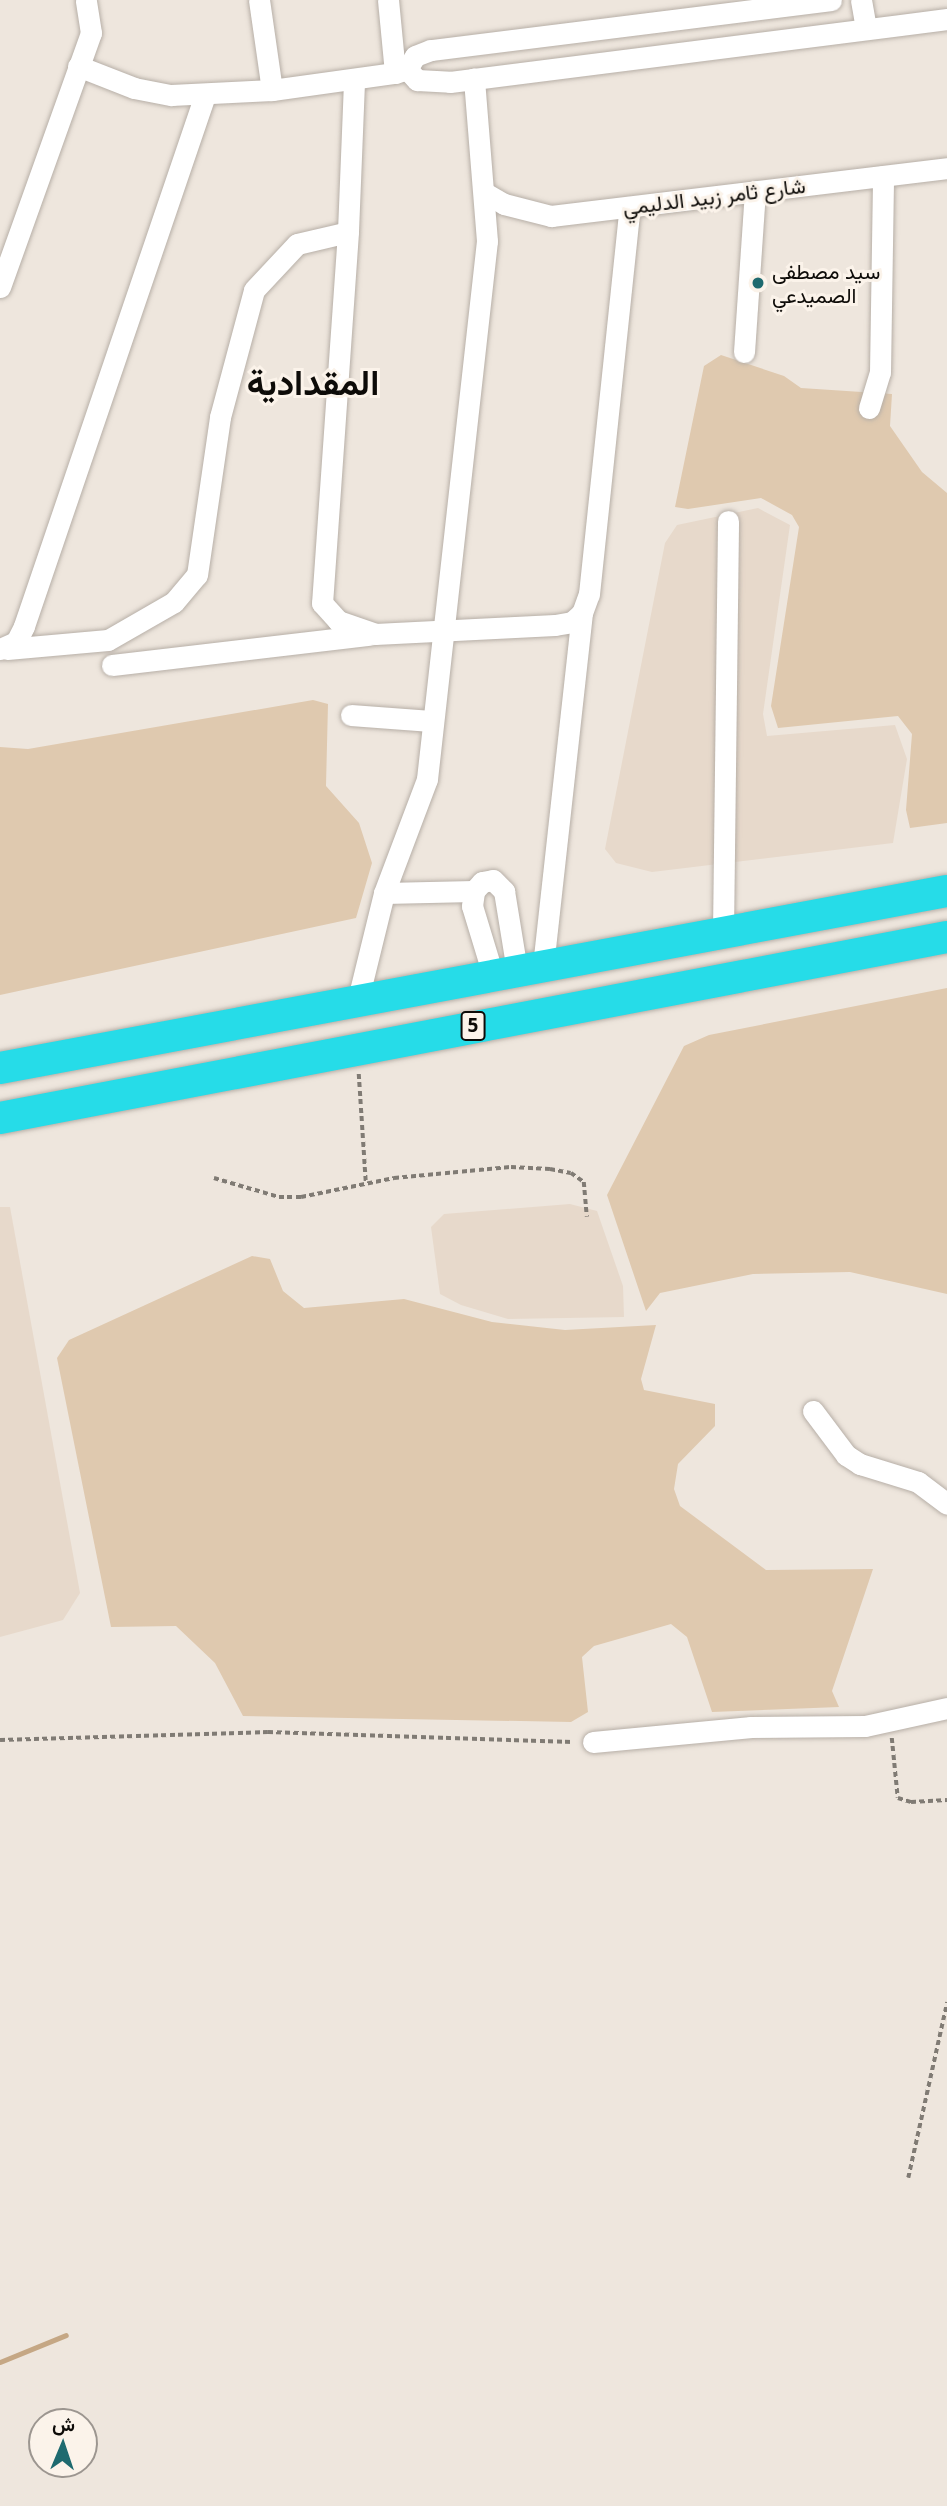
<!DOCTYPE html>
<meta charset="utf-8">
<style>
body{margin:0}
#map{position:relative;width:947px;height:2506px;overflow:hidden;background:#eee6dd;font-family:"Noto Sans",Vazirmatn,sans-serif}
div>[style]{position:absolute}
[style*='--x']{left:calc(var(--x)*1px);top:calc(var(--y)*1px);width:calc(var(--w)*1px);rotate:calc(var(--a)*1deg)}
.built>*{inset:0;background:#e7d9cb}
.green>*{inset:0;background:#dfc9af}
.stream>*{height:5px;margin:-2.5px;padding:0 2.5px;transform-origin:2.5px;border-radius:2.5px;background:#c5a784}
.path>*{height:3.5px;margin-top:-1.75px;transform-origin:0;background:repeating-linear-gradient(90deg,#807b74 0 5px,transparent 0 8.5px)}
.roads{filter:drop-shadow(0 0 2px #b7afa7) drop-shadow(0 0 2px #b7afa7)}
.minor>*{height:21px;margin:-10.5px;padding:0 10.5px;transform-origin:10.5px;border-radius:10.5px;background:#fff}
.highway>*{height:32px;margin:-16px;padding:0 16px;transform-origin:16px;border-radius:16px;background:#26dce8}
.dots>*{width:19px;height:19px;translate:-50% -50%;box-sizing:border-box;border:4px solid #fbf3ea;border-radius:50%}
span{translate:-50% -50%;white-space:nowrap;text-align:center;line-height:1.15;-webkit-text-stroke:6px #fbf3ea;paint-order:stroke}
.shield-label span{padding:2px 5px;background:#fbf3ea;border:2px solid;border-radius:5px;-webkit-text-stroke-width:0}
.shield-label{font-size:19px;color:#0d0b08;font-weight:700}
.street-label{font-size:21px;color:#0d0b08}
.poi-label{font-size:21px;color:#0d0b08}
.left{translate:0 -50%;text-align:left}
.town-label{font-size:35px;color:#0d0b08;font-weight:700}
.north{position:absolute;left:28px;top:2408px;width:70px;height:70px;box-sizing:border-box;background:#fbf3ea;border:2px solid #9c9690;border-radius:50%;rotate:2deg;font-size:19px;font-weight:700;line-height:28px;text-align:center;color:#0d0b08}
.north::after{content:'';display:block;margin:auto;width:24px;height:32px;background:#1e6a6f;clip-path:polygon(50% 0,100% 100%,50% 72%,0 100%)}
</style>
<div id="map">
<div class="built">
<div style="clip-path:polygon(758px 508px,790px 525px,763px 714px,767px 736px,895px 725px,907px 759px,893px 843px,652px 872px,616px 863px,605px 849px,665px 543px,677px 525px)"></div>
<div style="clip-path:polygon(570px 1204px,597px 1211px,623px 1286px,624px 1317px,508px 1319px,461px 1305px,440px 1294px,431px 1227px,444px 1214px)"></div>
<div style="clip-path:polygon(0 1207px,10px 1207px,80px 1593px,63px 1620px,0 1637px)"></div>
</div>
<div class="green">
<div style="clip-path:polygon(721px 355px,784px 376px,801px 388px,892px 394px,890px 426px,922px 472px,947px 493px,947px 823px,910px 828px,906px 810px,912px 734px,898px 716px,778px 728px,771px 706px,799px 527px,792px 515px,761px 498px,688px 509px,675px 507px,704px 366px)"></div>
<div style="clip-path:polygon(313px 700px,328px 704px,326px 786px,359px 823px,372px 863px,356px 918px,0 995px,0 747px,28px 749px)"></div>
<div style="clip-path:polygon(947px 988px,947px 1294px,850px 1272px,753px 1274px,660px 1293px,646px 1311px,607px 1195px,684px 1046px,709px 1035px)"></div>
<div style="clip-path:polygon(252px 1256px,270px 1259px,283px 1291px,304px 1308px,404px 1299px,492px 1322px,565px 1330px,656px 1325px,641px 1379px,644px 1390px,715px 1404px,715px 1426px,678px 1464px,674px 1489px,680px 1506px,766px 1570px,873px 1569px,832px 1691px,839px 1707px,712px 1712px,687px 1637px,671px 1624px,594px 1646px,582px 1657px,588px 1712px,571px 1722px,243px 1716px,215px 1663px,176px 1626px,111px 1627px,57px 1358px,69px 1340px)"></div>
</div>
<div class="stream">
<div style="--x:0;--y:2362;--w:71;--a:-22.2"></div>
</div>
<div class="path">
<div style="--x:359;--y:1074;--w:109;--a:86.3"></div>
<div style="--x:214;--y:1178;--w:68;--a:16.3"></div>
<div style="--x:279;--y:1197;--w:22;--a:0"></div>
<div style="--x:301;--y:1197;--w:95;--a:-11.5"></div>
<div style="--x:394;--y:1178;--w:118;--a:-5.4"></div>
<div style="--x:511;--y:1167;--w:39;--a:3"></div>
<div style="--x:550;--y:1169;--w:21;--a:11"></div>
<div style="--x:571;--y:1173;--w:16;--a:35"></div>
<div style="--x:584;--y:1182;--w:35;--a:85"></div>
<div style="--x:892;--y:1738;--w:60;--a:84.3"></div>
<div style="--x:898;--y:1798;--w:14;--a:17"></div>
<div style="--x:911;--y:1802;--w:36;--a:-3"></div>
<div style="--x:0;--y:1740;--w:268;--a:-1.7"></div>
<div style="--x:268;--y:1732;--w:305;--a:1.9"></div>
<div style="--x:908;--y:2178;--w:180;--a:-77.5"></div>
</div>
<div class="roads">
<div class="minor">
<div style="--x:259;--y:0;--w:91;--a:81.8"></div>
<div style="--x:388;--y:0;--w:73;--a:84.5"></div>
<div style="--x:861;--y:0;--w:29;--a:80"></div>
<div style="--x:78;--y:66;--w:60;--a:21.4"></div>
<div style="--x:134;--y:88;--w:38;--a:11"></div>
<div style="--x:171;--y:95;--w:101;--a:-2.8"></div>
<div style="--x:272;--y:90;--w:124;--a:-7.9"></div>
<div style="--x:395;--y:73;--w:13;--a:-18"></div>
<div style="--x:407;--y:69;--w:15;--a:-58"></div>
<div style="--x:415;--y:56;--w:17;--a:-21"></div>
<div style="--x:431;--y:50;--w:403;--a:-7.1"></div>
<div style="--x:407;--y:69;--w:15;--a:48"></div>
<div style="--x:417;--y:80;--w:33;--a:3"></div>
<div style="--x:450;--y:82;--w:501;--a:-7.22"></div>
<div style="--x:354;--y:82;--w:150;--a:92.3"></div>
<div style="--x:348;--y:232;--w:372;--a:94"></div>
<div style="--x:322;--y:603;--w:24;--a:48"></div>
<div style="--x:338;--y:621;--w:39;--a:19"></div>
<div style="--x:375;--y:634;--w:180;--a:-2.9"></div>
<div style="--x:555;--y:625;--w:17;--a:-10"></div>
<div style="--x:572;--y:622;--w:13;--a:-42"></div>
<div style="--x:582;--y:613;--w:20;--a:-70"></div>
<div style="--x:589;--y:594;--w:389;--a:-84"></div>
<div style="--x:485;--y:193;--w:22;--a:30"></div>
<div style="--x:504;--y:204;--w:49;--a:14.3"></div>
<div style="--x:551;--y:216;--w:399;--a:-6.9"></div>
<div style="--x:0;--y:287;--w:270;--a:-70.3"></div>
<div style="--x:91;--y:33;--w:33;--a:-99"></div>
<div style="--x:744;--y:352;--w:161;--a:-86.1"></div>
<div style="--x:869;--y:408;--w:38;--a:-73"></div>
<div style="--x:880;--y:372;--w:196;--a:-89.1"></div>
<div style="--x:0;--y:649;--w:17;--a:-24"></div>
<div style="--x:16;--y:642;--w:18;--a:-63"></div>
<div style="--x:24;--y:626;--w:561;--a:-71.18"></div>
<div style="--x:7;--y:649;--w:101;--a:-5.1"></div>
<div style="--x:108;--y:640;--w:76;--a:-29.9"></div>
<div style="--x:174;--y:602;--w:35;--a:-50"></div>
<div style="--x:197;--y:575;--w:160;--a:-81.7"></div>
<div style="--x:220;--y:417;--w:131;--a:-75"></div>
<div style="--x:254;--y:290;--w:63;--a:-46.9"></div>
<div style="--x:297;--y:244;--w:52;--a:-13.2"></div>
<div style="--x:112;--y:665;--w:259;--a:-6.7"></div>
<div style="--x:351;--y:715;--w:80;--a:4.3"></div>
<div style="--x:384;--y:893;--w:90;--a:-1.3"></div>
<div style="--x:723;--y:933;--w:412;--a:-89.3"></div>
<div style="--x:543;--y:966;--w:355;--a:-83.7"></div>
<div style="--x:493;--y:975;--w:72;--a:-106.9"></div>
<div style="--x:472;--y:906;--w:15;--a:-82"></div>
<div style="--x:474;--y:891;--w:12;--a:-48"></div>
<div style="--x:482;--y:882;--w:11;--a:-10"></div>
<div style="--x:493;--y:880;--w:16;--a:45"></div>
<div style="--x:504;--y:891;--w:80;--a:80.7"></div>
<div style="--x:358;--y:999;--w:109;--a:-76.2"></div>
<div style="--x:384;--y:893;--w:122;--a:-69.3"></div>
<div style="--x:427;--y:779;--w:541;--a:-83.64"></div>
<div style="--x:487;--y:241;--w:163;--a:-94.6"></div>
<div style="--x:813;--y:1411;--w:55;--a:53.1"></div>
<div style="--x:846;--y:1455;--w:17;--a:33"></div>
<div style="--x:860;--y:1464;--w:61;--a:17.2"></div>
<div style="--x:918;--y:1482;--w:36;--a:37"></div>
<div style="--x:593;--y:1742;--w:159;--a:-5.4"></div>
<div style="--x:751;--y:1727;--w:114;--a:-0.5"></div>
<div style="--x:865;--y:1726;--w:84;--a:-12.4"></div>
</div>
<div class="highway">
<div style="--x:0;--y:1068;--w:963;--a:-10.59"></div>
<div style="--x:0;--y:1118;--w:964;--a:-10.82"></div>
</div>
</div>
<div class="dots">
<div style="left:758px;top:283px;background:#1e6a6f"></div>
</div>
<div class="shield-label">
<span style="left:473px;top:1026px">5</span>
</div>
<div class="street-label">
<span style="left:714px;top:196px;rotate:-7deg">شارع ثامر زبيد الدليمي</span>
</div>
<div class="poi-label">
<span class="left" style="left:772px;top:283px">سيد مصطفى<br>الصميدعي</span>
</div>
<div class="town-label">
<span style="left:313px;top:382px">المقدادیة</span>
</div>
<div class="north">ش</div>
</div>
